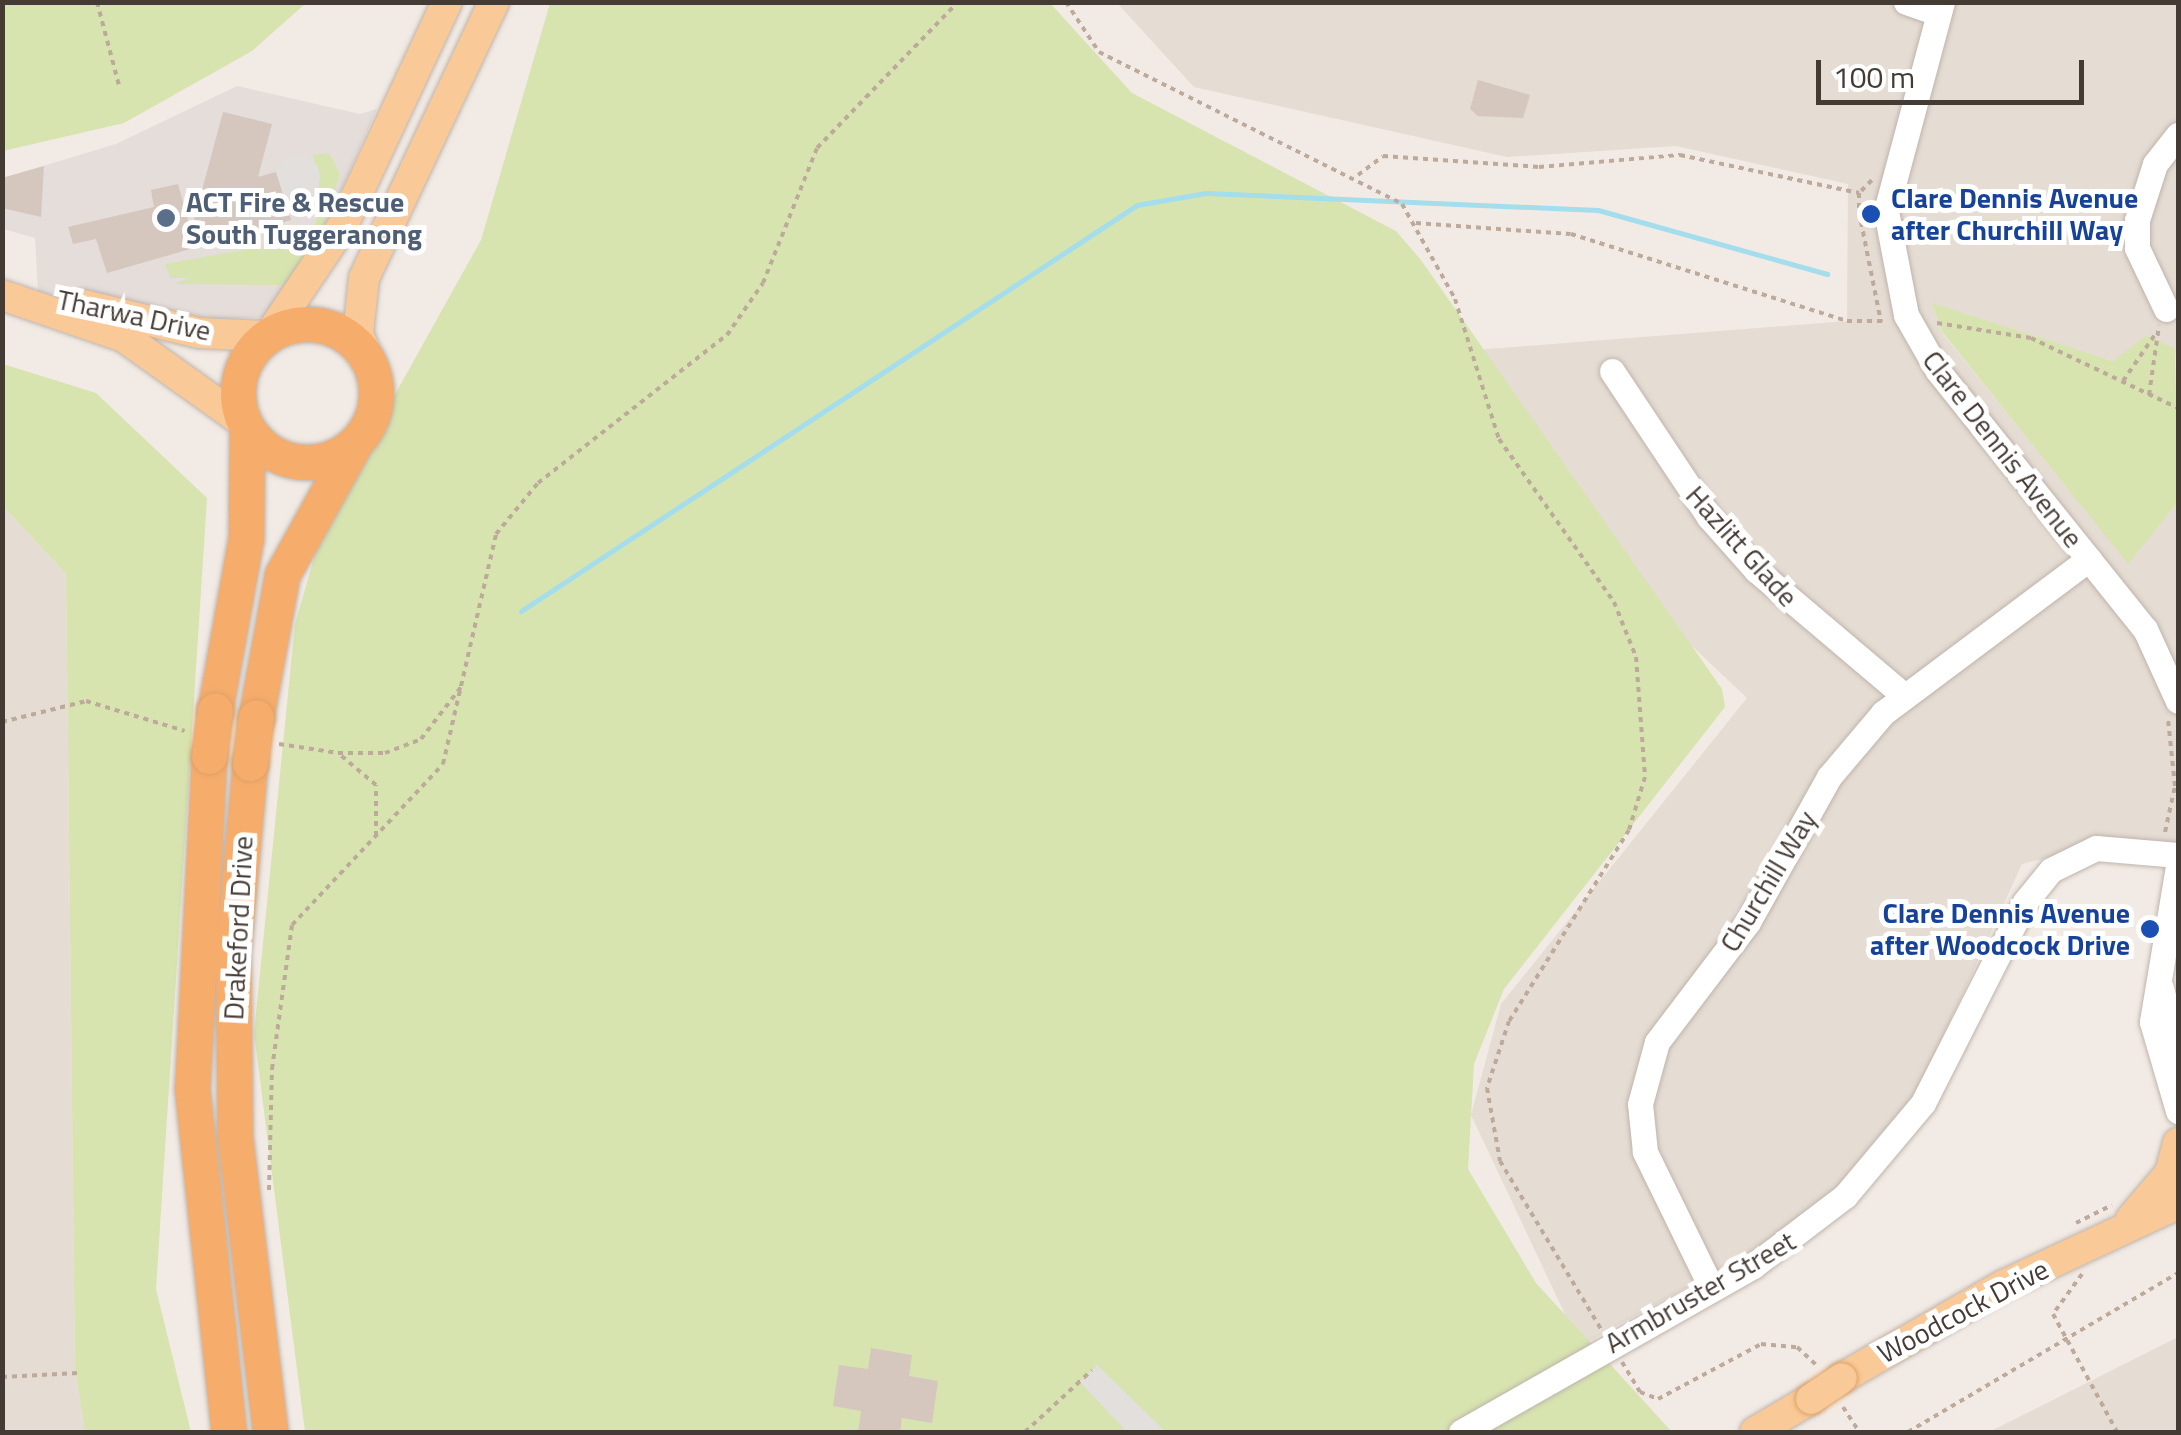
<!DOCTYPE html>
<style>
body{margin:0}
#map{position:relative;width:2181px;height:1435px;overflow:hidden;background:#f2ebe5;font-family:"Titillium Web",sans-serif}
div>[style]{position:absolute}
[style*='--x']{left:calc(var(--x)*1px);top:calc(var(--y)*1px);width:calc(var(--w)*1px);rotate:calc(var(--a)*1deg)}
.residential>*{inset:0;background:#e5dcd3}
.industrial>*{inset:0;background:#e4ddda}
.green>*{inset:0;background:#d7e4af}
.parking>*{inset:0;background:#e2dfdd}
.round{border-radius:50%}
.stream>*{height:5px;margin:-2.5px;padding:0 2.5px;transform-origin:2.5px;border-radius:2.5px;background:#a4ddec}
.building>*{inset:0;background:#d5c7be}
.path>*{height:4px;margin-top:-2px;transform-origin:0;background:repeating-linear-gradient(90deg,#bdaa9a 0 5px,transparent 0 10px)}
.roads{filter:drop-shadow(0 0 2px #bfb4ab) drop-shadow(0 0 2px #bfb4ab)}
.minor>*{height:25px;margin:-12.5px;padding:0 12.5px;transform-origin:12.5px;border-radius:12.5px;background:#fff}
.major>*{height:30px;margin:-15px;padding:0 15px;transform-origin:15px;border-radius:15px;background:#f9c997}
.highway>*{height:35px;margin:-17.5px;padding:0 17.5px;transform-origin:17.5px;border-radius:17.5px;background:#f6ac6b}
.highway>.ring{margin:-17.5px;padding:0;box-sizing:content-box;background:none;border:35px solid #f6ac6b;border-radius:50%}
.bridges{filter:drop-shadow(0 0 2px #dda268) drop-shadow(0 0 2px #dda268)}
.major-bridge>*{height:30px;margin:-15px;padding:0 15px;transform-origin:15px;border-radius:15px;background:#f9c997}
.highway-bridge>*{height:35px;margin:-17.5px;padding:0 17.5px;transform-origin:17.5px;border-radius:17.5px;background:#f6ac6b}
.dots>*{width:28px;height:28px;translate:-50% -50%;box-sizing:border-box;border:5px solid #fff;border-radius:50%}
span{translate:-50% -50%;white-space:nowrap;text-align:center;line-height:1.15;-webkit-text-stroke:10px #fff;paint-order:stroke}
.transit-label{font-size:28px;color:#164399;font-weight:700}
.left{translate:0 -50%;text-align:left}
.right{translate:-100% -50%;text-align:right}
.service-label{font-size:28px;color:#4e5e75;font-weight:700}
.street-label{font-size:28px;color:#443b35}
.frame{position:absolute;inset:0;border:5px solid #443b35;pointer-events:none}
.scale{position:absolute;left:1816px;top:60px;width:268px;height:45px;box-sizing:border-box;border:5px solid #443b35;border-top:0;padding-left:12px;font-size:30px;line-height:35px;white-space:nowrap;color:#443b35;-webkit-text-stroke:8px #fff;paint-order:stroke}
</style>
<div id="map">
<div class="residential">
<div style="clip-path:polygon(1117px 3px,2178px 3px,2178px 377px,2175px 349px,2113px 361px,1933px 304px,1943px 334px,2128px 563px,2178px 502px,2178px 847px,2126px 839px,2022px 864px,1912px 1105px,1804px 1223px,1580px 1346px,1471px 1115px,1501px 1004px,1747px 698px,1560px 521px,1475px 350px,1847px 321px,1848px 184px,1676px 146px,1507px 157px,1194px 87px)"></div>
<div style="clip-path:polygon(3px 506px,66px 574px,75px 1369px,85px 1432px,3px 1432px)"></div>
<div style="clip-path:polygon(2178px 1337px,2178px 1432px,1989px 1432px)"></div>
</div>
<div class="industrial">
<div style="clip-path:polygon(237px 86px,360px 114px,377px 109px,320px 239px,267px 317px,159px 322px,38px 292px,35px 238px,3px 229px,3px 178px,116px 144px)"></div>
</div>
<div class="green">
<div style="clip-path:polygon(2px 3px,3px 2px,306px 3px,252px 51px,124px 123px,3px 151px)"></div>
<div style="clip-path:polygon(550px 3px,1050px 3px,1132px 93px,1396px 231px,1421px 260px,1722px 689px,1725px 707px,1504px 989px,1474px 1064px,1468px 1169px,1536px 1283px,1672px 1432px,305px 1432px,254px 1033px,295px 624px,325px 520px,481px 240px)"></div>
<div style="clip-path:polygon(329px 153px,340px 174px,320px 239px,291px 285px,174px 284px,189px 278px,170px 278px,165px 264px,311px 238px,322px 201px,313px 155px)"></div>
<div style="clip-path:polygon(1932px 303px,2113px 361px,2147px 335px,2175px 349px,2178px 502px,2128px 564px,1943px 333px)"></div>
<div style="clip-path:polygon(3px 364px,96px 393px,207px 498px,156px 1289px,191px 1432px,85px 1432px,75px 1369px,66px 574px,3px 506px)"></div>
</div>
<div class="parking">
<div class="round" style="left:276px;top:155px;width:44px;height:44px"></div>
<div style="clip-path:polygon(1097px 1365px,1166px 1432px,1127px 1432px,1080px 1382px)"></div>
</div>
<div class="stream">
<div style="--x:521;--y:611;--w:738;--a:-33.39"></div>
<div style="--x:1137;--y:205;--w:70;--a:-9.9"></div>
<div style="--x:1206;--y:193;--w:392;--a:2.5"></div>
<div style="--x:1598;--y:210;--w:238;--a:15.6"></div>
</div>
<div class="building">
<div style="clip-path:polygon(1478px 80px,1530px 95px,1523px 118px,1478px 116px,1470px 109px)"></div>
<div style="clip-path:polygon(223px 112px,272px 124px,258px 177px,276px 172px,291px 220px,107px 273px,96px 239px,73px 244px,68px 227px,154px 207px,151px 190px,178px 184px,191px 231px)"></div>
<div style="clip-path:polygon(44px 166px,41px 217px,2px 208px,2px 178px)"></div>
<div style="clip-path:polygon(871px 1348px,912px 1355px,909px 1376px,938px 1381px,932px 1423px,902px 1418px,900px 1432px,858px 1432px,861px 1411px,833px 1406px,839px 1365px,868px 1369px)"></div>
</div>
<div class="path">
<div style="--x:97;--y:2;--w:86;--a:75.2"></div>
<div style="--x:1066;--y:2;--w:60;--a:56.6"></div>
<div style="--x:1099;--y:52;--w:339;--a:26.6"></div>
<div style="--x:1402;--y:204;--w:109;--a:60.8"></div>
<div style="--x:1455;--y:299;--w:147;--a:72.6"></div>
<div style="--x:1499;--y:439;--w:199;--a:54.8"></div>
<div style="--x:1614;--y:602;--w:59;--a:68.2"></div>
<div style="--x:1636;--y:657;--w:120;--a:85.7"></div>
<div style="--x:1645;--y:777;--w:55;--a:106.8"></div>
<div style="--x:1629;--y:830;--w:226;--a:122.1"></div>
<div style="--x:1509;--y:1021;--w:71;--a:108.2"></div>
<div style="--x:1487;--y:1088;--w:74;--a:79.9"></div>
<div style="--x:1500;--y:1161;--w:196;--a:59"></div>
<div style="--x:1358;--y:175;--w:31;--a:-37"></div>
<div style="--x:1383;--y:156;--w:156;--a:4"></div>
<div style="--x:1539;--y:167;--w:142;--a:-4.9"></div>
<div style="--x:1680;--y:155;--w:183;--a:12"></div>
<div style="--x:1872;--y:180;--w:18;--a:135"></div>
<div style="--x:1859;--y:193;--w:19;--a:90"></div>
<div style="--x:1859;--y:212;--w:112;--a:78.7"></div>
<div style="--x:1416;--y:223;--w:155;--a:4.1"></div>
<div style="--x:1571;--y:234;--w:289;--a:17.5"></div>
<div style="--x:1847;--y:321;--w:38;--a:0"></div>
<div style="--x:1937;--y:323;--w:95;--a:9.1"></div>
<div style="--x:2031;--y:338;--w:163;--a:25.5"></div>
<div style="--x:2123;--y:381;--w:55;--a:-55.4"></div>
<div style="--x:2149;--y:395;--w:70;--a:-81.8"></div>
<div style="--x:2;--y:722;--w:87;--a:-14"></div>
<div style="--x:86;--y:701;--w:103;--a:16.9"></div>
<div style="--x:279;--y:744;--w:60;--a:8.7"></div>
<div style="--x:2165;--y:832;--w:47;--a:-77.7"></div>
<div style="--x:2175;--y:786;--w:67;--a:-96"></div>
<div style="--x:376;--y:836;--w:51;--a:-90"></div>
<div style="--x:376;--y:785;--w:50;--a:-139.9"></div>
<div style="--x:338;--y:753;--w:47;--a:0"></div>
<div style="--x:385;--y:753;--w:39;--a:-21"></div>
<div style="--x:421;--y:739;--w:66;--a:-52.4"></div>
<div style="--x:269;--y:1190;--w:121;--a:-88.6"></div>
<div style="--x:272;--y:1069;--w:145;--a:-82.1"></div>
<div style="--x:292;--y:925;--w:221;--a:-46.8"></div>
<div style="--x:443;--y:764;--w:236;--a:-77"></div>
<div style="--x:496;--y:534;--w:66;--a:-50.5"></div>
<div style="--x:538;--y:483;--w:240;--a:-38.1"></div>
<div style="--x:727;--y:335;--w:63;--a:-55.3"></div>
<div style="--x:763;--y:283;--w:145;--a:-68.2"></div>
<div style="--x:817;--y:148;--w:203;--a:-46"></div>
<div style="--x:2076;--y:1223;--w:40;--a:-26.6"></div>
<div style="--x:2082;--y:1274;--w:49;--a:125.9"></div>
<div style="--x:2053;--y:1314;--w:134;--a:61.5"></div>
<div style="--x:1622;--y:1362;--w:35;--a:59"></div>
<div style="--x:1640;--y:1392;--w:19;--a:21"></div>
<div style="--x:1658;--y:1399;--w:117;--a:-28.1"></div>
<div style="--x:1761;--y:1344;--w:36;--a:5"></div>
<div style="--x:1797;--y:1347;--w:26;--a:43"></div>
<div style="--x:2;--y:1377;--w:76;--a:-3"></div>
<div style="--x:1843;--y:1407;--w:30;--a:57"></div>
<div style="--x:1025;--y:1432;--w:91;--a:-42.8"></div>
<div style="--x:1908;--y:1432;--w:313;--a:-30.5"></div>
</div>
<div class="roads">
<div class="minor">
<div style="--x:1906;--y:2;--w:34;--a:19"></div>
<div style="--x:1942;--y:2;--w:216;--a:105"></div>
<div style="--x:1886;--y:211;--w:106;--a:79.1"></div>
<div style="--x:1906;--y:315;--w:64;--a:60.3"></div>
<div style="--x:1938;--y:371;--w:331;--a:51.3"></div>
<div style="--x:2145;--y:629;--w:79;--a:65.4"></div>
<div style="--x:2166;--y:309;--w:68;--a:-115.4"></div>
<div style="--x:2137;--y:248;--w:28;--a:-90"></div>
<div style="--x:2137;--y:220;--w:59;--a:-72.2"></div>
<div style="--x:2155;--y:164;--w:37;--a:-52"></div>
<div style="--x:1612;--y:371;--w:175;--a:56.4"></div>
<div style="--x:1709;--y:517;--w:71;--a:48.4"></div>
<div style="--x:1756;--y:570;--w:192;--a:40.3"></div>
<div style="--x:2178;--y:866;--w:158;--a:99.5"></div>
<div style="--x:2152;--y:1022;--w:93;--a:73.7"></div>
<div style="--x:2161;--y:988;--w:67;--a:75.3"></div>
<div style="--x:1712;--y:1289;--w:153;--a:-116.1"></div>
<div style="--x:1645;--y:1152;--w:48;--a:-95.9"></div>
<div style="--x:1640;--y:1104;--w:64;--a:-74.7"></div>
<div style="--x:1657;--y:1042;--w:151;--a:-52.8"></div>
<div style="--x:1748;--y:922;--w:166;--a:-60.8"></div>
<div style="--x:1829;--y:777;--w:84;--a:-49.8"></div>
<div style="--x:1883;--y:713;--w:257;--a:-36.8"></div>
<div style="--x:1461;--y:1432;--w:336;--a:-29.6"></div>
<div style="--x:1753;--y:1266;--w:116;--a:-37.3"></div>
<div style="--x:1845;--y:1196;--w:121;--a:-50"></div>
<div style="--x:1923;--y:1103;--w:225;--a:-63.1"></div>
<div style="--x:2025;--y:902;--w:41;--a:-50.9"></div>
<div style="--x:2051;--y:870;--w:50;--a:-26.1"></div>
<div style="--x:2096;--y:848;--w:82;--a:4.9"></div>
</div>
<div class="major">
<div style="--x:2;--y:295;--w:129;--a:19"></div>
<div style="--x:124;--y:337;--w:146;--a:35.5"></div>
<div style="--x:84;--y:305;--w:118;--a:13.7"></div>
<div style="--x:199;--y:333;--w:67;--a:2.6"></div>
<div style="--x:270;--y:334;--w:129;--a:-56.1"></div>
<div style="--x:342;--y:227;--w:248;--a:-65"></div>
<div style="--x:370;--y:363;--w:31;--a:-112"></div>
<div style="--x:358;--y:334;--w:56;--a:-83.9"></div>
<div style="--x:364;--y:278;--w:305;--a:-64.8"></div>
<div style="--x:2131;--y:1219;--w:60;--a:-49.7"></div>
<div style="--x:2170;--y:1173;--w:31;--a:-75"></div>
<div style="--x:1842;--y:1378;--w:187;--a:-29.9"></div>
<div style="--x:2004;--y:1285;--w:192;--a:-25"></div>
<div style="--x:1755;--y:1432;--w:65;--a:-30.5"></div>
</div>
<div class="highway">
<div class="ring" style="left:238px;top:324px;width:103px;height:103px"></div>
<div style="--x:215;--y:710;--w:175;--a:-79.8"></div>
<div style="--x:246;--y:538;--w:109;--a:-89.5"></div>
<div style="--x:256;--y:717;--w:144;--a:-79.6"></div>
<div style="--x:282;--y:575;--w:149;--a:-61"></div>
<div style="--x:209;--y:756;--w:332;--a:92.9"></div>
<div style="--x:192;--y:1088;--w:346;--a:83.9"></div>
<div style="--x:250;--y:763;--w:190;--a:95.1"></div>
<div style="--x:233;--y:952;--w:185;--a:89.4"></div>
<div style="--x:235;--y:1137;--w:297;--a:83.2"></div>
</div>
</div>
<div class="bridges">
<div class="major-bridge">
<div style="--x:1811;--y:1399;--w:37;--a:-34"></div>
</div>
<div class="highway-bridge">
<div style="--x:209;--y:756;--w:46;--a:-82.6"></div>
<div style="--x:250;--y:763;--w:46;--a:-82.6"></div>
</div>
</div>
<div class="dots">
<div style="left:1871px;top:214px;background:#1a4fb4"></div>
<div style="left:166px;top:218px;background:#5c6f8a"></div>
<div style="left:2150px;top:929px;background:#1a4fb4"></div>
</div>
<div class="transit-label">
<span class="left" style="left:1891px;top:214px">Clare Dennis Avenue<br>after Churchill Way</span>
<span class="right" style="left:2130px;top:929px">Clare Dennis Avenue<br>after Woodcock Drive</span>
</div>
<div class="service-label">
<span class="left" style="left:186px;top:218px">ACT Fire &amp; Rescue<br>South Tuggeranong</span>
</div>
<div class="street-label">
<span style="left:134px;top:315px;rotate:12deg">Tharwa Drive</span>
<span style="left:2003px;top:449px;rotate:52deg">Clare Dennis Avenue</span>
<span style="left:1742px;top:546px;rotate:48deg">Hazlitt Glade</span>
<span style="left:1768px;top:881px;rotate:-59deg">Churchill Way</span>
<span style="left:238px;top:928px;rotate:-87deg">Drakeford Drive</span>
<span style="left:1700px;top:1292px;rotate:-30deg">Armbruster Street</span>
<span style="left:1963px;top:1311px;rotate:-28deg">Woodcock Drive</span>
</div>
<div class="frame"></div>
<div class="scale">100 m</div>
</div>
